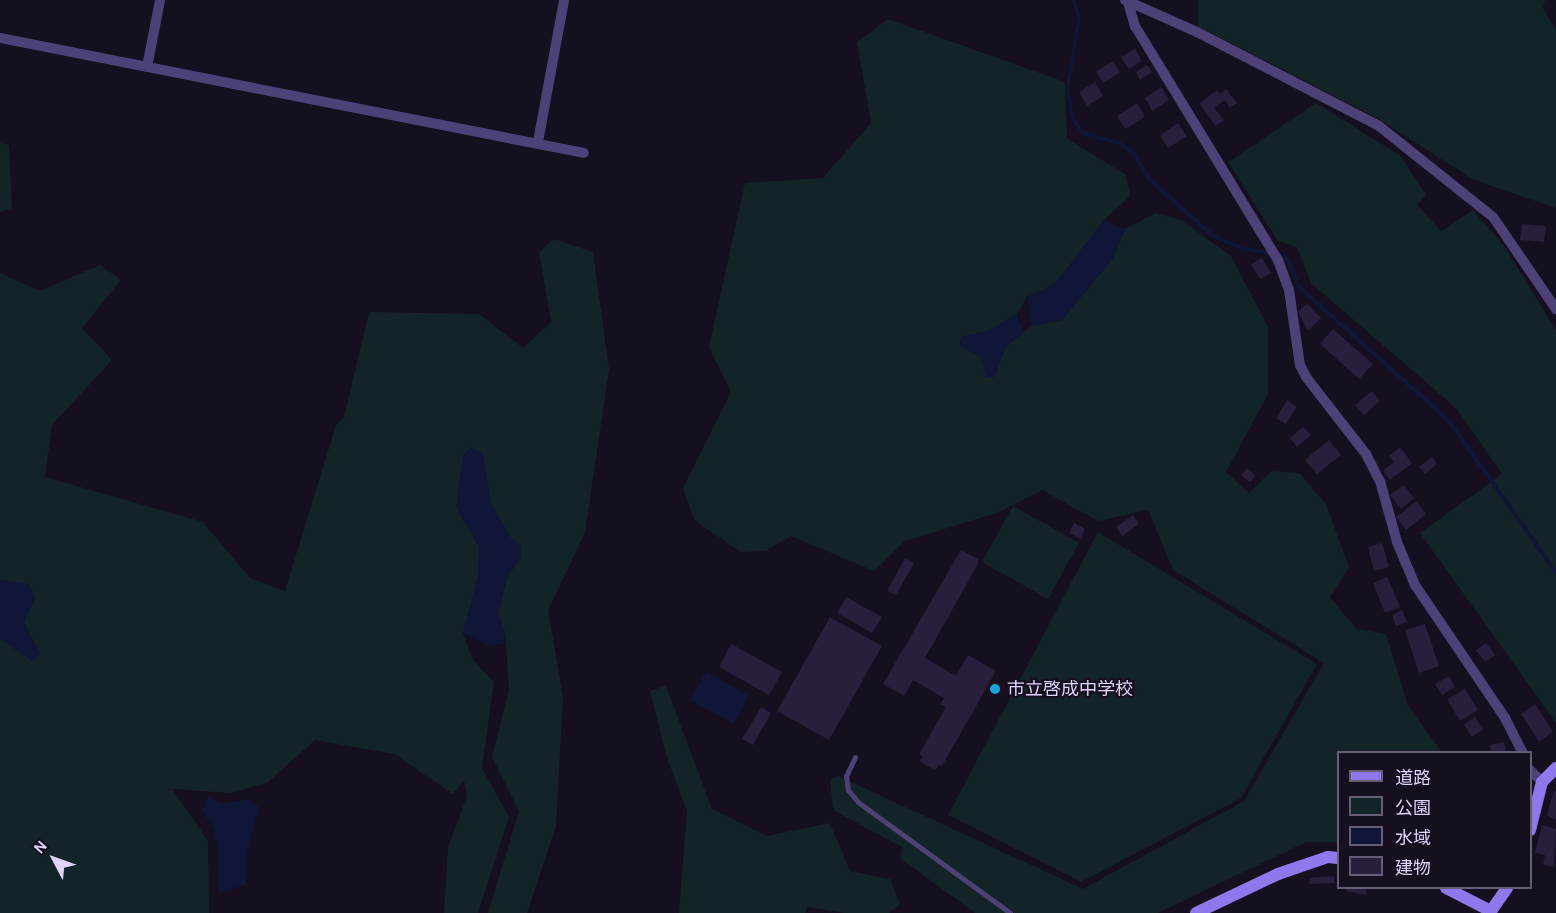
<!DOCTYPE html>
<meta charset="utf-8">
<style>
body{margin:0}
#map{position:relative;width:1556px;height:913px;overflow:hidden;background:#150f1f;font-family:Karla,"Noto Sans JP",sans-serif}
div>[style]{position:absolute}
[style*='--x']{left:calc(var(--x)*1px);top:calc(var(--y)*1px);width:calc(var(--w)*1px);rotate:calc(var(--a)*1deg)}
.green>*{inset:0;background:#132428}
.water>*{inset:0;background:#101638}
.stream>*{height:4px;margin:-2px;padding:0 2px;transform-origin:2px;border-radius:2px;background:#101638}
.building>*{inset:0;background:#2a1e3d}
.lane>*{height:5px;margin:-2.5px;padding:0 2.5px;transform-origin:2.5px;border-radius:2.5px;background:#4e4177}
.street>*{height:10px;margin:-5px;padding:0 5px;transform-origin:5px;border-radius:5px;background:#4e4177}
.secondary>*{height:12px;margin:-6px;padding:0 6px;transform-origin:6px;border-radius:6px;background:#9177ec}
.dots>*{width:16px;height:16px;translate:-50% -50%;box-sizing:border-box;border:3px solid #150f1f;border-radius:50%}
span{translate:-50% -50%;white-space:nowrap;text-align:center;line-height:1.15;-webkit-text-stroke:4.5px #150f1f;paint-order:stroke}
.poi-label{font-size:18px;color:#dfd3f9}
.left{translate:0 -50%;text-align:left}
.legend{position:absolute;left:1337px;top:751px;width:195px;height:138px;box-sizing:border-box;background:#150f1f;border:2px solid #665d76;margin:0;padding:8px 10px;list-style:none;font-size:18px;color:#dfd3f9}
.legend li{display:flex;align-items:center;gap:12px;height:30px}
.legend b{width:30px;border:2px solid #665d76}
.north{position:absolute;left:24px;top:829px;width:60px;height:60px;-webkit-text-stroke:4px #150f1f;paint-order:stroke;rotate:311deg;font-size:16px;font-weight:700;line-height:24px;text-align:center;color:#dfd3f9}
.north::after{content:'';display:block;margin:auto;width:21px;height:27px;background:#dfd3f9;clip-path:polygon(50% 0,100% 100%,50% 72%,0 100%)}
</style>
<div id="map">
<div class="green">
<div style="clip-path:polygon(1198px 0,1545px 0,1543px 8px,1556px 30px,1556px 208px,1472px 179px,1379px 119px,1198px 26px)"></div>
<div style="clip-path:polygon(888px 19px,1065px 82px,1067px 138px,1126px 175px,1130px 196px,1104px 220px,1056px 283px,1027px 297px,1017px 314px,988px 331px,961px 337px,960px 346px,980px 356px,994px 377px,1006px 346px,1032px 326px,1062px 320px,1113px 258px,1125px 229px,1156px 213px,1181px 220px,1231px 256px,1268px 327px,1268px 394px,1226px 472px,1249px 493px,1271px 471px,1299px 473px,1326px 504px,1349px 567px,1330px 597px,1356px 629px,1386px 634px,1408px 706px,1442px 752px,1338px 752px,1338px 842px,1306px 842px,1158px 913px,975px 913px,900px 858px,902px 847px,833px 810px,830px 780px,838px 776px,1083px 889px,1244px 801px,1324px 663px,1173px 570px,1148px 510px,1098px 521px,1042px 490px,997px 513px,905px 541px,874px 571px,791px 536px,766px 551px,741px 552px,694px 520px,683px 488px,731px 392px,709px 347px,745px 183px,823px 178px,871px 123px,857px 42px)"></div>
<div style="clip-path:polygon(1316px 103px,1401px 156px,1426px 195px,1417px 205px,1441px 231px,1473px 210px,1505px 247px,1556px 330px,1556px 723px,1420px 533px,1502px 474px,1457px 409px,1311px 283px,1297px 247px,1278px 241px,1228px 162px)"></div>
<div style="clip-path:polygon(0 143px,9px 145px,12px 208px,0 212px)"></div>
<div style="clip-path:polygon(554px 239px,593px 252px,609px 369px,585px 533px,548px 610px,563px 698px,556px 826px,527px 913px,488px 913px,519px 811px,492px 757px,509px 689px,505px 633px,498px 614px,507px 578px,510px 538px,491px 503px,483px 455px,456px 507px,479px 547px,478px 577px,463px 633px,473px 660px,494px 682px,482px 768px,509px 817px,478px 913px,444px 913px,448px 848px,467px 796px,464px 780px,453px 794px,394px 754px,315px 740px,267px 783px,230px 793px,172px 789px,208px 841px,209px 913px,0 913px,0 639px,40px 654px,24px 622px,35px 597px,0 580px,0 273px,40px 291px,100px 265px,121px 280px,82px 328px,112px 360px,52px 425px,45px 477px,203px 522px,250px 578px,285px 591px,336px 425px,344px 417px,369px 312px,479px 314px,523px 348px,551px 322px,539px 252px)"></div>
<div style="clip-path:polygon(1013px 506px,1079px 543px,1048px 599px,982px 562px)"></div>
<div style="clip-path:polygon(1098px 532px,1317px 664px,1241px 798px,1081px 882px,948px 815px)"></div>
<div style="clip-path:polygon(666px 686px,712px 809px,767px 836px,830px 823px,850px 871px,890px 879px,900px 905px,889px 913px,845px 913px,807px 907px,805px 913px,679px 913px,687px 811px,666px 755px,650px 691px)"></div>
</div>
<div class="water">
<div style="clip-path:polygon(1104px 220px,1125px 229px,1113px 258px,1062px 320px,1032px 326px,1027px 297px,1056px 283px)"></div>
<div style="clip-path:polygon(1017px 314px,1024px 333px,1006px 346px,994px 377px,986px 378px,980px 356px,960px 346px,961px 337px,988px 331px)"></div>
<div style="clip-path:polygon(471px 447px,483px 454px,491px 503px,510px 537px,521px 545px,521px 558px,507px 578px,498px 614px,505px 633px,503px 644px,487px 645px,463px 633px,478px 577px,479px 547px,456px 507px,463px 455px)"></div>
<div style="clip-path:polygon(0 580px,29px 584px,35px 597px,24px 622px,40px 654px,32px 661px,0 639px)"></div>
<div style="clip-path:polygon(706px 671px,749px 696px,733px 724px,690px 700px)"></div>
<div style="clip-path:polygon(207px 797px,223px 804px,248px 799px,259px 807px,247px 852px,246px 885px,218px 892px,219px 852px,213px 827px,202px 811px)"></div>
</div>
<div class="stream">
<div style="--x:1074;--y:0;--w:20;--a:75"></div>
<div style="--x:1079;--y:19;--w:73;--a:99.5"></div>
<div style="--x:1067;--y:91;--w:29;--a:78"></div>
<div style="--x:1073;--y:119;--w:17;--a:54"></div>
<div style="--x:1083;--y:133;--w:37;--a:16"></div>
<div style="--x:1119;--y:143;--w:17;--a:33"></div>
<div style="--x:1133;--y:152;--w:33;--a:59"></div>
<div style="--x:1150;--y:180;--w:83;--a:41.6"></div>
<div style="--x:1212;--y:235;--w:35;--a:24"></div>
<div style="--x:1244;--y:249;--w:38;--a:9"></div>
<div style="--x:1282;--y:255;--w:9;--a:41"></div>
<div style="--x:1289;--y:261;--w:27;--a:70"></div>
<div style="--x:1298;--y:286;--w:203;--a:41.8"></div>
<div style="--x:1449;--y:421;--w:185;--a:54.7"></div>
</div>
<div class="building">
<div style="clip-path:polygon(1135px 49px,1142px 61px,1129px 69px,1121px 57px)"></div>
<div style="clip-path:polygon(1113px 61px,1120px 73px,1103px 83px,1096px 71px)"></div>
<div style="clip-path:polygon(1147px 65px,1152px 72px,1140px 80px,1136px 72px)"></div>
<div style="clip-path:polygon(1095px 82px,1103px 96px,1087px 106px,1079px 92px)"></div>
<div style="clip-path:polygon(1161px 87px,1169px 100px,1152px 111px,1145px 98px)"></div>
<div style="clip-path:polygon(1226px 89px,1237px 103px,1230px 108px,1225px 100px,1214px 108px,1224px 120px,1216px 126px,1199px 104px,1217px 90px,1220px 94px)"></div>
<div style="clip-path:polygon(1137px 103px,1145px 117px,1125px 129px,1117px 116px)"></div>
<div style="clip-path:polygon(1178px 123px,1187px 136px,1168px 148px,1160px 135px)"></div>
<div style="clip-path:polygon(1522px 224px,1546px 226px,1544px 242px,1520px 240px)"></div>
<div style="clip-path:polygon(1262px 258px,1271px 273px,1260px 279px,1251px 264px)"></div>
<div style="clip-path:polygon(1307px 303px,1321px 318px,1308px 331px,1298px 312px)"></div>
<div style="clip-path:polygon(1333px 329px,1373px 364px,1359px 379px,1320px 344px)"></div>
<div style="clip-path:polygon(1372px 391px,1380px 401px,1364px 415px,1355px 405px)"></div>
<div style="clip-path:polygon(1287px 400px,1297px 407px,1286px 424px,1276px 418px)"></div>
<div style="clip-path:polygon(1303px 427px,1311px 435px,1297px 447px,1290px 438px)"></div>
<div style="clip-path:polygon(1329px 440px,1341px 455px,1317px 474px,1305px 460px)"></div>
<div style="clip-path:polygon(1400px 447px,1412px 463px,1390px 480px,1383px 471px,1394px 462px,1389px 456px)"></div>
<div style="clip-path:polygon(1432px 457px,1437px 464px,1425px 474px,1419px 467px)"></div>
<div style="clip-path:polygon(1247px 468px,1256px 476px,1250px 482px,1241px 475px)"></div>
<div style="clip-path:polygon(1404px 485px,1414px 498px,1401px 509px,1390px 495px)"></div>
<div style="clip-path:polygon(1416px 501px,1426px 514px,1406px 530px,1396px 517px)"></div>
<div style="clip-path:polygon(1133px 515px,1139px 524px,1122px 536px,1116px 527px)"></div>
<div style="clip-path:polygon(1074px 523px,1085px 529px,1080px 539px,1069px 533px)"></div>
<div style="clip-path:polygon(1382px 543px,1389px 567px,1374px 571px,1368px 547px)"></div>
<div style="clip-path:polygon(961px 550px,978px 559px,978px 564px,925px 658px,956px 676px,968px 655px,996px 671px,942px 766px,939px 765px,935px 770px,919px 761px,923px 756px,919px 754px,946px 707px,940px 704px,944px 698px,913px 680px,904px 696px,883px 684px)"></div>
<div style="clip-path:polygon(905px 558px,914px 563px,896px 595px,887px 591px)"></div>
<div style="clip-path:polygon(1387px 577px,1400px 607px,1385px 613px,1373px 583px)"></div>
<div style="clip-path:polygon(846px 597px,882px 617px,872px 633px,837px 613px)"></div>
<div style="clip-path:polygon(1402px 610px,1407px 622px,1396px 626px,1392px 615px)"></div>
<div style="clip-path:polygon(830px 617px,882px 646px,829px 740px,777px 711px)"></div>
<div style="clip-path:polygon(1425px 624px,1439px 666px,1419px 673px,1405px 630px)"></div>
<div style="clip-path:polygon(1486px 643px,1495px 655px,1485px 662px,1476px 650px)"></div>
<div style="clip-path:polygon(731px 644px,782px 672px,769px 695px,719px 667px)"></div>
<div style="clip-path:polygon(1449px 676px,1455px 687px,1442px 695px,1435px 684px)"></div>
<div style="clip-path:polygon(1465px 689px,1478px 710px,1460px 721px,1447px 699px)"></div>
<div style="clip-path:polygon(1535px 704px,1553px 732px,1539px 742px,1521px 714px)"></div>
<div style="clip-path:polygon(761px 707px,771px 713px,753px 745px,742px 739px)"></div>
<div style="clip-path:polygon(1475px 717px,1483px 730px,1471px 737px,1464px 724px)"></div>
<div style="clip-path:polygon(1504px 742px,1506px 752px,1491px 752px,1490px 745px)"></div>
<div style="clip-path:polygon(1554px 790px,1556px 791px,1556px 820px,1547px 815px)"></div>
<div style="clip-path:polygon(1542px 825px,1556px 829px,1554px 867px,1543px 865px,1545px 855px,1535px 853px)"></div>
<div style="clip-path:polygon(1334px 876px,1334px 883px,1310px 884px,1309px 878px)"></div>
<div style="clip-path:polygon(1347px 888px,1367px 888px,1366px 895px,1346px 891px)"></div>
</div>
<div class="lane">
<div style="--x:855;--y:757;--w:21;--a:115"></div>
<div style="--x:846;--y:776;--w:14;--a:82"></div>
<div style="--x:848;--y:790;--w:16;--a:50"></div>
<div style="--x:858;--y:802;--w:188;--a:36.1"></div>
</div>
<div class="street">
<div style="--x:1125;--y:0;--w:79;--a:24"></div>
<div style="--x:1197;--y:32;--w:205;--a:27.3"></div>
<div style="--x:1379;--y:126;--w:146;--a:38.6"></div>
<div style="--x:1493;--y:217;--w:112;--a:55.6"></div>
<div style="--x:1128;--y:2;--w:25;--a:74"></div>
<div style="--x:1135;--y:26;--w:274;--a:58.6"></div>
<div style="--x:1278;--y:260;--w:32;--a:70"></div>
<div style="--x:1289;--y:290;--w:76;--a:81.7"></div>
<div style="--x:1300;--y:365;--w:13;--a:63"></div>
<div style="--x:1306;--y:377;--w:98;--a:52.1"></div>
<div style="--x:1366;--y:454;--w:30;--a:63"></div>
<div style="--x:1380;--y:481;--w:63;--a:74.4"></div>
<div style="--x:1397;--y:542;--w:47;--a:67.3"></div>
<div style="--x:1415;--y:585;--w:161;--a:55.9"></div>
<div style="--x:1505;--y:718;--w:38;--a:63"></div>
<div style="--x:0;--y:38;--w:595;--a:11.14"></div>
<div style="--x:147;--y:67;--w:68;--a:-79"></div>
<div style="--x:538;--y:142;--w:144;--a:-79.6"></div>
<div style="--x:1530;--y:770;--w:17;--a:45"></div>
</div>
<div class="secondary">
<div style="--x:1530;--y:830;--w:49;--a:-76"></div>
<div style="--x:1542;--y:782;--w:20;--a:-45"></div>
<div style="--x:1446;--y:888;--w:51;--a:27.1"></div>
<div style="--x:1491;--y:911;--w:28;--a:-55"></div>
<div style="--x:1196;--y:913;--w:91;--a:-25.4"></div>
<div style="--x:1278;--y:874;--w:53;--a:-18.8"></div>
<div style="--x:1328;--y:857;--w:10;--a:6"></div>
</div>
<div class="dots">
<div style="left:995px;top:689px;background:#1ea2da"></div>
</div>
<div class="poi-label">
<span class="left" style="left:1007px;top:689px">市立啓成中学校</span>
</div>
<ul class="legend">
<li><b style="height:8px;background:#9177ec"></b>道路</li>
<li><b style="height:16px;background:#132428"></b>公園</li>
<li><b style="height:16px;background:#101638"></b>水域</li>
<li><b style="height:16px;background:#2a1e3d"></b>建物</li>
</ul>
<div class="north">N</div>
</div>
